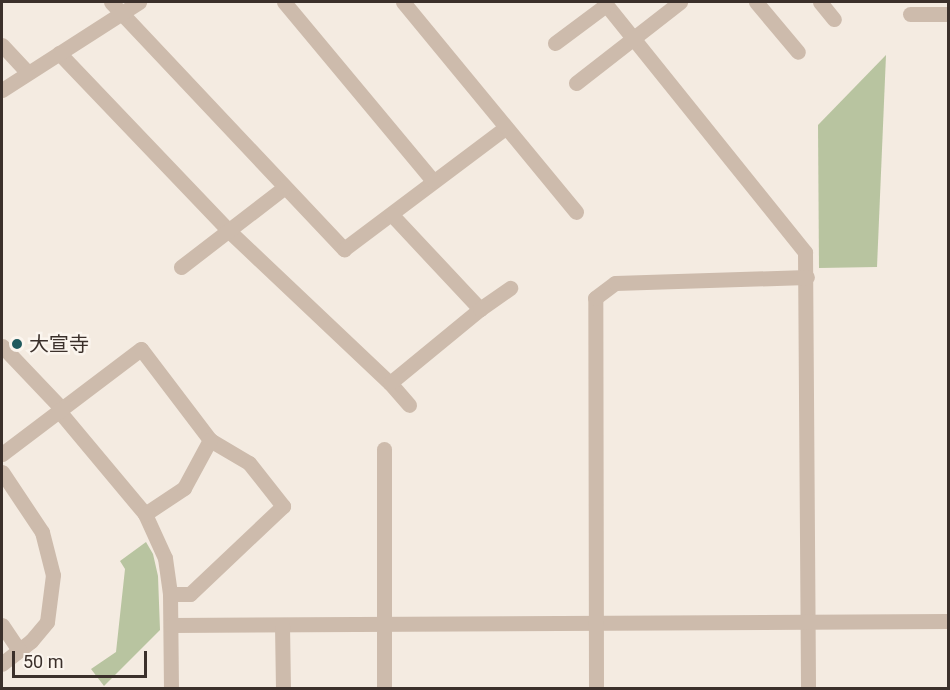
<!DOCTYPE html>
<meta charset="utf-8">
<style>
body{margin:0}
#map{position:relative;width:950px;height:690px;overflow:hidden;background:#f4ebe1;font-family:Roboto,"Noto Sans JP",sans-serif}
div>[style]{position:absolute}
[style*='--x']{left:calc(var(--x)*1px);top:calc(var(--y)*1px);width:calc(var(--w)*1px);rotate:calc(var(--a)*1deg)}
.green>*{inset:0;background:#b8c4a0}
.minor>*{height:15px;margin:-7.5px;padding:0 7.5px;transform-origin:7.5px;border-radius:7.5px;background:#cdbbac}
.dots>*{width:16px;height:16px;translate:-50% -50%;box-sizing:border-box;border:3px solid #fbf5ee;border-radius:50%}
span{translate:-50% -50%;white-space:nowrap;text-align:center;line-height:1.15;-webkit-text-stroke:5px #fbf5ee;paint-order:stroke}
.poi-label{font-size:20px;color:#3b302b}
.left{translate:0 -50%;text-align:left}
.frame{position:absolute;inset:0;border:3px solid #3b302b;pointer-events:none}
.scale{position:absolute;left:12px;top:651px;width:135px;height:27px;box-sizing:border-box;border:3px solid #3b302b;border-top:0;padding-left:8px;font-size:18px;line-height:21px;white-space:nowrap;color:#3b302b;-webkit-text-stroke:4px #fbf5ee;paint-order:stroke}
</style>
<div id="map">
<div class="green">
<div style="clip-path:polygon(886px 55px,877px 267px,819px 268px,818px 125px)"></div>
<div style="clip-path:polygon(146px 542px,153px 554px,158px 576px,160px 630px,104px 686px,91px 669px,116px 652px,125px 569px,120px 561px)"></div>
</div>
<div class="minor">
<div style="--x:111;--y:2;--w:340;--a:46.7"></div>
<div style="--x:344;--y:249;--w:201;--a:-36.9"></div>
<div style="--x:284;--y:2;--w:233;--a:50.2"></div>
<div style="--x:403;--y:2;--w:272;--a:50.5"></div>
<div style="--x:604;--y:2;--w:321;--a:51.2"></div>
<div style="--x:805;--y:252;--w:436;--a:89.6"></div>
<div style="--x:756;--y:2;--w:65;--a:50"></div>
<div style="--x:820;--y:2;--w:22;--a:51"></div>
<div style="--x:910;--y:14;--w:38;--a:0"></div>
<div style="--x:555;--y:43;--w:64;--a:-36.7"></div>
<div style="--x:2;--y:45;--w:37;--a:47"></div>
<div style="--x:59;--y:53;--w:246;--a:46.3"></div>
<div style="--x:229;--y:231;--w:221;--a:43.4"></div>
<div style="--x:390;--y:383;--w:29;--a:49"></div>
<div style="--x:576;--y:83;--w:132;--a:-37.9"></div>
<div style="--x:2;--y:90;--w:163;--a:-32.7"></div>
<div style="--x:392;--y:215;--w:129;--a:46.9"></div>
<div style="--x:181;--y:267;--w:131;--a:-37.6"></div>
<div style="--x:2;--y:346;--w:87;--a:46.4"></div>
<div style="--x:390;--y:383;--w:117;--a:-39.4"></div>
<div style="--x:480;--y:309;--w:37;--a:-35"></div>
<div style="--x:59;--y:411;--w:134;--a:50.1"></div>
<div style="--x:145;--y:514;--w:48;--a:65.6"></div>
<div style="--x:165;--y:558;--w:36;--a:82"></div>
<div style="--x:170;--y:594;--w:94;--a:89.4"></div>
<div style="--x:2;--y:454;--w:174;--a:-37.1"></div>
<div style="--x:141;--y:349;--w:114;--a:52.8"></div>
<div style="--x:210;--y:440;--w:45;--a:30.5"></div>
<div style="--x:249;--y:463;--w:55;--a:51.7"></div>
<div style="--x:283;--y:506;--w:128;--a:136.6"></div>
<div style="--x:190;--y:594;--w:20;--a:180"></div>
<div style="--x:2;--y:472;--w:72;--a:56.3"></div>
<div style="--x:42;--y:532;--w:44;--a:75.7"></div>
<div style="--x:53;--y:575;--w:47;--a:97.3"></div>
<div style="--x:47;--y:622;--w:25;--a:130"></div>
<div style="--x:31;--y:641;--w:37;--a:142"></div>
<div style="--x:145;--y:514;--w:47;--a:-33.7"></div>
<div style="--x:184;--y:488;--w:55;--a:-61.6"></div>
<div style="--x:2;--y:625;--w:30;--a:56"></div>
<div style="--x:171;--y:625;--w:777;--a:-0.29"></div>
<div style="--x:282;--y:625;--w:63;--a:89.1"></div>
<div style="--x:384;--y:688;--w:239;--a:-90"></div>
<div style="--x:596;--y:688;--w:390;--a:-90.1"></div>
<div style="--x:595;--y:298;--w:25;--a:-37"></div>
<div style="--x:615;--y:283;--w:192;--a:-1.8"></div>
</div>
<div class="dots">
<div style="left:17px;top:344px;background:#1f5a5e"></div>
</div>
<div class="poi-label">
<span class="left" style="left:29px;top:344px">大宣寺</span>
</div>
<div class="frame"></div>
<div class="scale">50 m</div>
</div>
